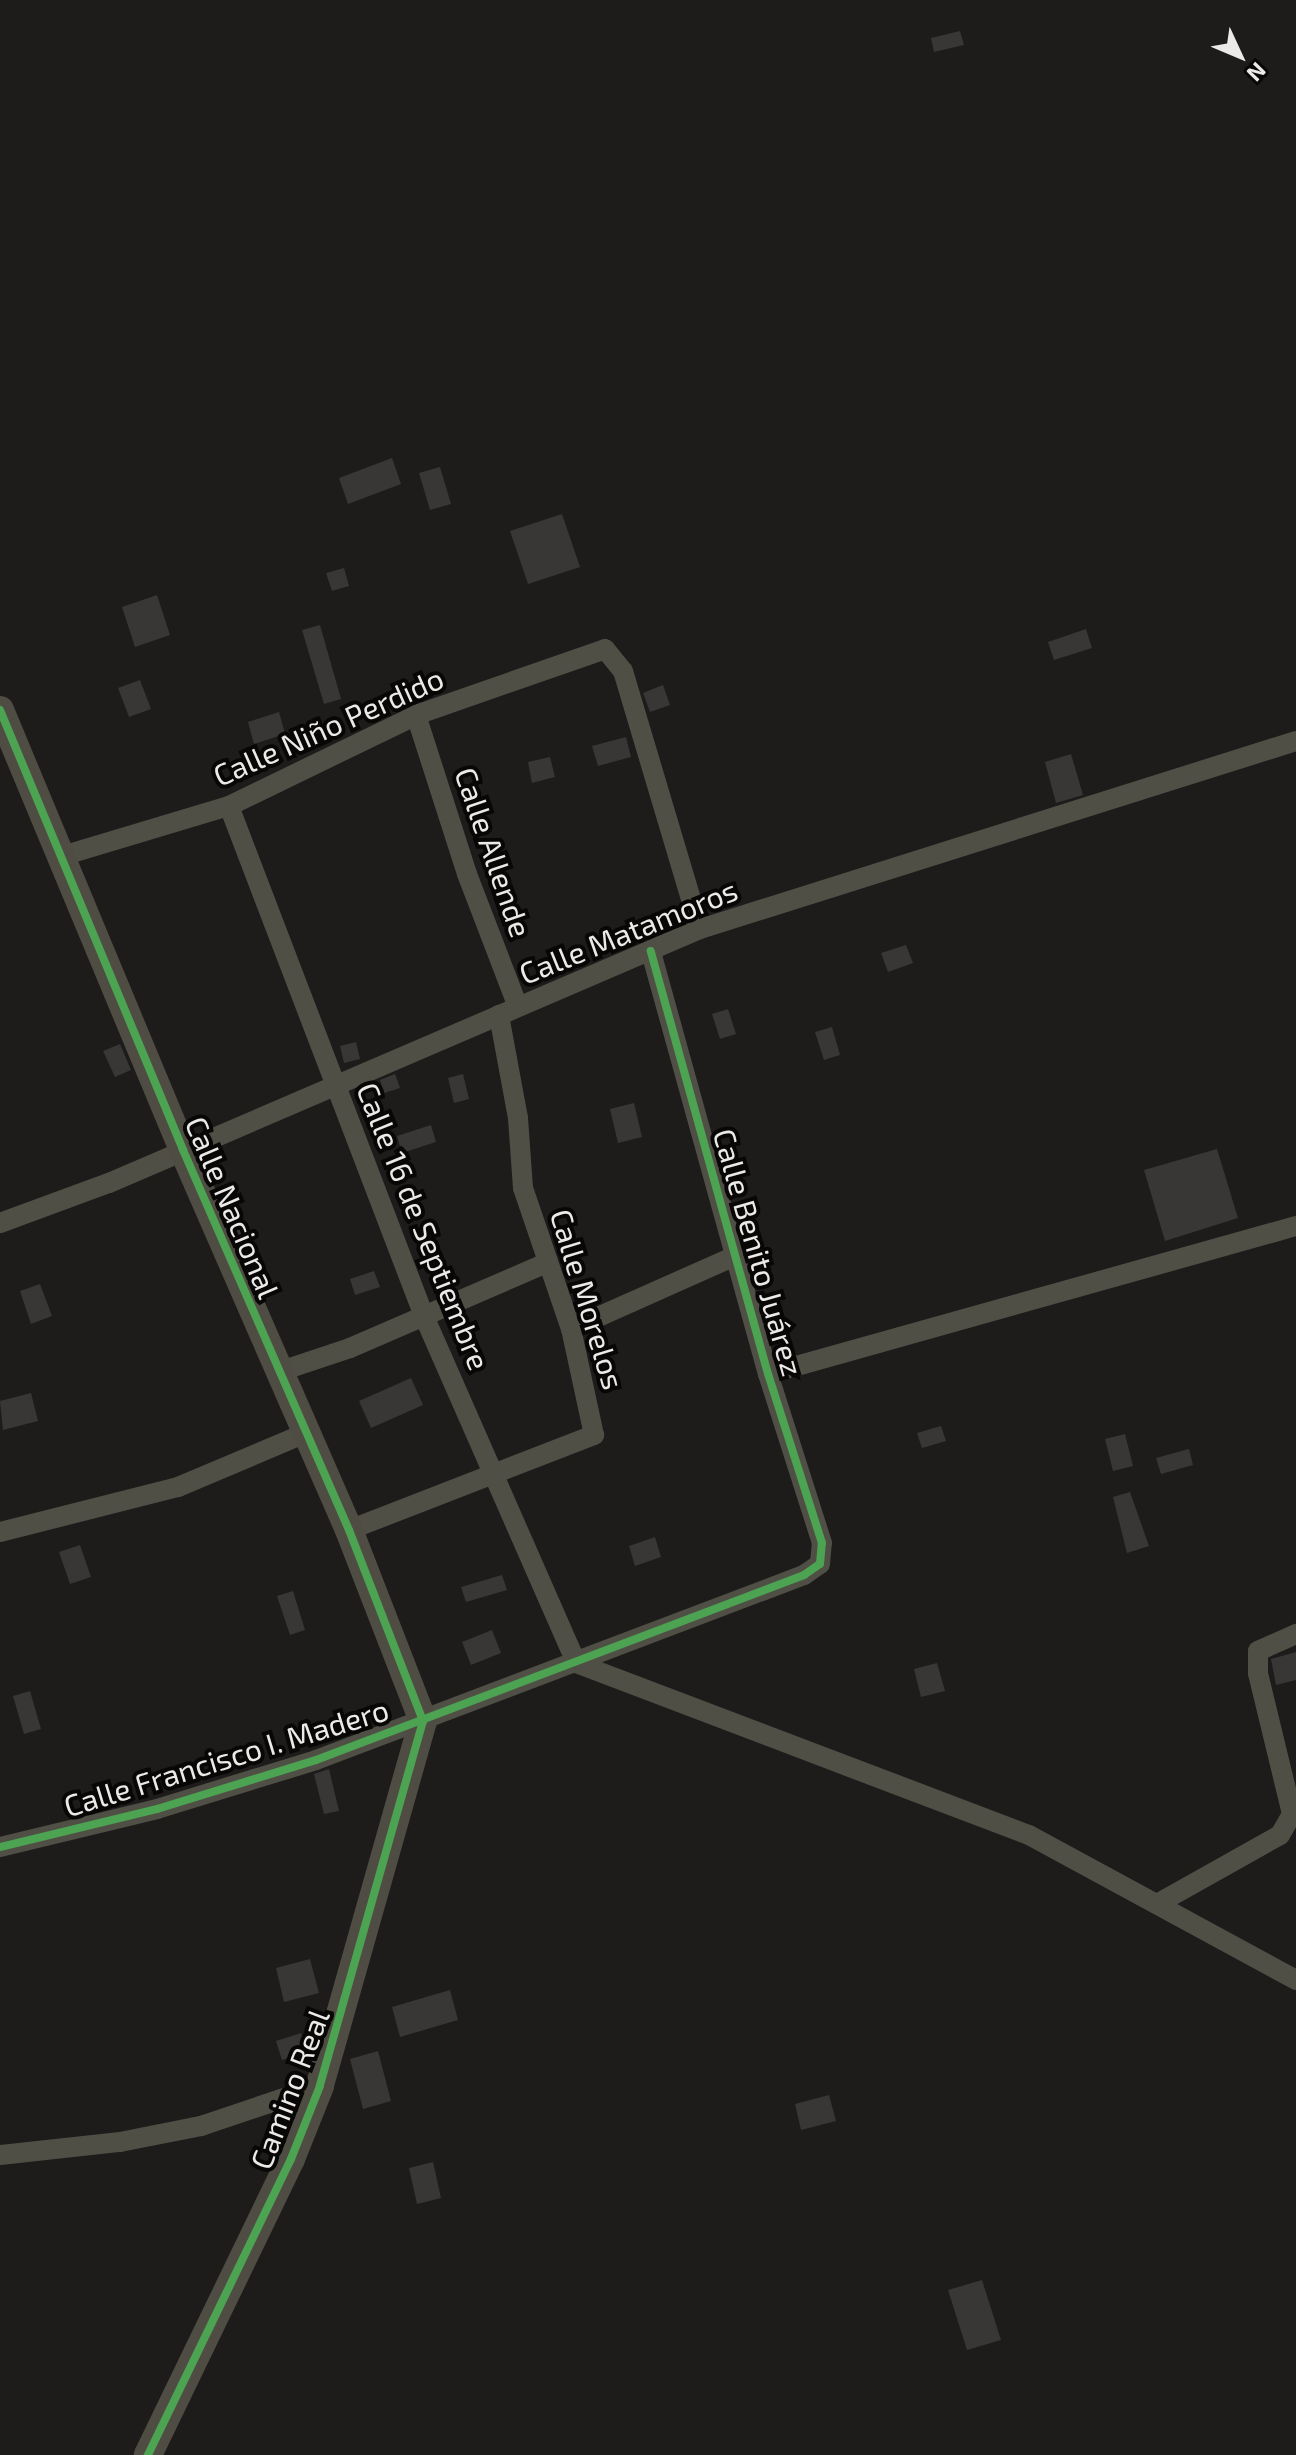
<!DOCTYPE html>
<meta charset="utf-8">
<style>
body{margin:0}
#map{position:relative;width:1296px;height:2455px;overflow:hidden;background:#1d1c1b;font-family:"Exo 2",sans-serif}
div>[style]{position:absolute}
[style*='--x']{left:calc(var(--x)*1px);top:calc(var(--y)*1px);width:calc(var(--w)*1px);rotate:calc(var(--a)*1deg)}
.building>*{inset:0;background:#383736}
.street>*{height:20px;margin:-10px;padding:0 10px;transform-origin:10px;border-radius:10px;background:#504f46}
.secondary>*{height:28px;margin:-14px;padding:0 14px;transform-origin:14px;border-radius:14px;background:#4f4d43}
.cycleway>*{height:8px;margin:-4px;padding:0 4px;transform-origin:4px;border-radius:4px;background:#4ca352}
span{translate:-50% -50%;white-space:nowrap;text-align:center;line-height:1.15;-webkit-text-stroke:8px #080706;paint-order:stroke}
.street-label{font-size:30px;color:#eceae8}
.north{position:absolute;left:1200px;top:16px;width:80px;height:80px;-webkit-text-stroke:6px #080706;paint-order:stroke;rotate:134deg;font-size:22px;font-weight:700;line-height:32px;text-align:center;color:#eceae8}
.north::after{content:'';display:block;margin:auto;width:28px;height:36px;background:#eceae8;clip-path:polygon(50% 0,100% 100%,50% 72%,0 100%)}
</style>
<div id="map">
<div class="building">
<div style="clip-path:polygon(960px 31px,964px 45px,934px 52px,931px 38px)"></div>
<div style="clip-path:polygon(392px 458px,401px 484px,348px 504px,339px 478px)"></div>
<div style="clip-path:polygon(440px 467px,451px 504px,430px 510px,419px 473px)"></div>
<div style="clip-path:polygon(562px 514px,580px 567px,528px 584px,510px 531px)"></div>
<div style="clip-path:polygon(344px 568px,349px 586px,332px 591px,326px 573px)"></div>
<div style="clip-path:polygon(157px 595px,170px 635px,135px 647px,122px 607px)"></div>
<div style="clip-path:polygon(320px 625px,341px 699px,324px 704px,302px 630px)"></div>
<div style="clip-path:polygon(1086px 629px,1092px 648px,1054px 660px,1048px 642px)"></div>
<div style="clip-path:polygon(140px 680px,151px 709px,129px 717px,118px 688px)"></div>
<div style="clip-path:polygon(663px 685px,670px 705px,650px 712px,643px 693px)"></div>
<div style="clip-path:polygon(279px 712px,285px 734px,254px 744px,248px 722px)"></div>
<div style="clip-path:polygon(626px 737px,631px 757px,598px 766px,592px 746px)"></div>
<div style="clip-path:polygon(1071px 754px,1083px 795px,1056px 803px,1045px 762px)"></div>
<div style="clip-path:polygon(550px 757px,555px 777px,532px 783px,528px 762px)"></div>
<div style="clip-path:polygon(906px 945px,913px 963px,888px 972px,881px 953px)"></div>
<div style="clip-path:polygon(728px 1009px,736px 1034px,720px 1039px,712px 1014px)"></div>
<div style="clip-path:polygon(832px 1027px,840px 1055px,824px 1060px,815px 1032px)"></div>
<div style="clip-path:polygon(356px 1042px,360px 1059px,344px 1063px,340px 1046px)"></div>
<div style="clip-path:polygon(120px 1044px,131px 1070px,115px 1077px,103px 1051px)"></div>
<div style="clip-path:polygon(395px 1074px,400px 1088px,384px 1093px,380px 1080px)"></div>
<div style="clip-path:polygon(463px 1074px,469px 1099px,454px 1103px,448px 1078px)"></div>
<div style="clip-path:polygon(634px 1103px,642px 1137px,618px 1143px,610px 1109px)"></div>
<div style="clip-path:polygon(431px 1125px,436px 1142px,402px 1153px,397px 1136px)"></div>
<div style="clip-path:polygon(1217px 1149px,1238px 1218px,1165px 1241px,1144px 1170px)"></div>
<div style="clip-path:polygon(245px 1226px,250px 1240px,242px 1244px,236px 1230px)"></div>
<div style="clip-path:polygon(374px 1271px,380px 1287px,355px 1295px,350px 1279px)"></div>
<div style="clip-path:polygon(40px 1284px,52px 1316px,31px 1324px,20px 1291px)"></div>
<div style="clip-path:polygon(411px 1378px,423px 1405px,371px 1428px,359px 1401px)"></div>
<div style="clip-path:polygon(31px 1393px,38px 1421px,3px 1430px,0 1401px)"></div>
<div style="clip-path:polygon(941px 1426px,946px 1441px,922px 1448px,917px 1433px)"></div>
<div style="clip-path:polygon(1125px 1434px,1133px 1466px,1113px 1471px,1105px 1439px)"></div>
<div style="clip-path:polygon(1189px 1449px,1193px 1465px,1161px 1474px,1156px 1458px)"></div>
<div style="clip-path:polygon(1130px 1492px,1149px 1546px,1127px 1553px,1113px 1497px)"></div>
<div style="clip-path:polygon(655px 1537px,661px 1557px,635px 1566px,629px 1546px)"></div>
<div style="clip-path:polygon(80px 1545px,91px 1577px,70px 1584px,59px 1552px)"></div>
<div style="clip-path:polygon(502px 1575px,507px 1590px,466px 1602px,461px 1587px)"></div>
<div style="clip-path:polygon(293px 1591px,305px 1630px,290px 1635px,277px 1596px)"></div>
<div style="clip-path:polygon(492px 1630px,501px 1653px,471px 1665px,462px 1642px)"></div>
<div style="clip-path:polygon(1296px 1652px,1296px 1680px,1276px 1685px,1271px 1659px)"></div>
<div style="clip-path:polygon(937px 1663px,945px 1691px,921px 1697px,914px 1669px)"></div>
<div style="clip-path:polygon(30px 1691px,41px 1729px,24px 1734px,13px 1696px)"></div>
<div style="clip-path:polygon(329px 1769px,339px 1811px,324px 1814px,314px 1774px)"></div>
<div style="clip-path:polygon(310px 1959px,319px 1993px,284px 2002px,276px 1968px)"></div>
<div style="clip-path:polygon(450px 1990px,458px 2020px,400px 2037px,392px 2007px)"></div>
<div style="clip-path:polygon(301px 2033px,307px 2052px,282px 2060px,276px 2041px)"></div>
<div style="clip-path:polygon(378px 2051px,391px 2101px,363px 2109px,350px 2059px)"></div>
<div style="clip-path:polygon(829px 2095px,836px 2121px,801px 2130px,795px 2104px)"></div>
<div style="clip-path:polygon(433px 2162px,441px 2198px,417px 2204px,409px 2168px)"></div>
<div style="clip-path:polygon(982px 2280px,1001px 2340px,967px 2350px,948px 2290px)"></div>
</div>
<div class="street">
<div style="--x:416;--y:715;--w:167;--a:72.2"></div>
<div style="--x:467;--y:874;--w:142;--a:69"></div>
<div style="--x:229;--y:806;--w:546;--a:69.08"></div>
<div style="--x:424;--y:1316;--w:379;--a:66.3"></div>
<div style="--x:576;--y:1663;--w:485;--a:20.8"></div>
<div style="--x:1029;--y:1835;--w:304;--a:28.5"></div>
<div style="--x:62;--y:856;--w:174;--a:-16.7"></div>
<div style="--x:229;--y:806;--w:208;--a:-25.9"></div>
<div style="--x:416;--y:715;--w:200;--a:-19.2"></div>
<div style="--x:605;--y:649;--w:28;--a:51"></div>
<div style="--x:623;--y:671;--w:269;--a:73.4"></div>
<div style="--x:0;--y:1223;--w:116;--a:-20.2"></div>
<div style="--x:109;--y:1183;--w:643;--a:-23.26"></div>
<div style="--x:700;--y:929;--w:625;--a:-17.51"></div>
<div style="--x:571;--y:1329;--w:180;--a:-24"></div>
<div style="--x:278;--y:1372;--w:76;--a:-18.4"></div>
<div style="--x:350;--y:1348;--w:214;--a:-23.4"></div>
<div style="--x:768;--y:1374;--w:548;--a:-15.66"></div>
<div style="--x:349;--y:1530;--w:263;--a:-21.2"></div>
<div style="--x:594;--y:1435;--w:108;--a:-102.2"></div>
<div style="--x:571;--y:1329;--w:149;--a:-108.8"></div>
<div style="--x:523;--y:1188;--w:70;--a:-94.1"></div>
<div style="--x:518;--y:1118;--w:105;--a:-100.5"></div>
<div style="--x:0;--y:1532;--w:184;--a:-14.2"></div>
<div style="--x:178;--y:1487;--w:139;--a:-22.9"></div>
<div style="--x:0;--y:1847;--w:162;--a:-13.6"></div>
<div style="--x:157;--y:1809;--w:166;--a:-17.1"></div>
<div style="--x:316;--y:1760;--w:522;--a:-20.76"></div>
<div style="--x:804;--y:1575;--w:19;--a:-35"></div>
<div style="--x:820;--y:1564;--w:21;--a:-85"></div>
<div style="--x:822;--y:1543;--w:177;--a:-107.7"></div>
<div style="--x:768;--y:1374;--w:439;--a:-105.5"></div>
<div style="--x:1157;--y:1904;--w:141;--a:-29.3"></div>
<div style="--x:1280;--y:1835;--w:24;--a:-60"></div>
<div style="--x:1292;--y:1814;--w:145;--a:-103.6"></div>
<div style="--x:1258;--y:1673;--w:22;--a:-90"></div>
<div style="--x:1258;--y:1651;--w:42;--a:-24.1"></div>
<div style="--x:0;--y:2155;--w:121;--a:-6.2"></div>
<div style="--x:120;--y:2142;--w:83;--a:-11.2"></div>
<div style="--x:201;--y:2126;--w:126;--a:-18.6"></div>
</div>
<div class="secondary">
<div style="--x:0;--y:710;--w:477;--a:67.4"></div>
<div style="--x:183;--y:1150;--w:415;--a:66.4"></div>
<div style="--x:349;--y:1530;--w:205;--a:68.8"></div>
<div style="--x:423;--y:1721;--w:379;--a:105.8"></div>
<div style="--x:320;--y:2086;--w:79;--a:111.7"></div>
<div style="--x:291;--y:2159;--w:329;--a:115.8"></div>
</div>
<div class="cycleway">
<div style="--x:0;--y:710;--w:477;--a:67.4"></div>
<div style="--x:183;--y:1150;--w:415;--a:66.4"></div>
<div style="--x:349;--y:1530;--w:205;--a:68.8"></div>
<div style="--x:423;--y:1721;--w:379;--a:105.8"></div>
<div style="--x:320;--y:2086;--w:79;--a:111.7"></div>
<div style="--x:291;--y:2159;--w:329;--a:115.8"></div>
<div style="--x:0;--y:1847;--w:162;--a:-13.6"></div>
<div style="--x:157;--y:1809;--w:166;--a:-17.1"></div>
<div style="--x:316;--y:1760;--w:522;--a:-20.76"></div>
<div style="--x:804;--y:1575;--w:19;--a:-35"></div>
<div style="--x:820;--y:1564;--w:21;--a:-85"></div>
<div style="--x:822;--y:1543;--w:177;--a:-107.7"></div>
<div style="--x:768;--y:1374;--w:439;--a:-105.5"></div>
</div>
<div class="street-label">
<span style="left:328px;top:726px;rotate:-24deg">Calle Niño Perdido</span>
<span style="left:494px;top:852px;rotate:71deg">Calle Allende</span>
<span style="left:628px;top:931px;rotate:-22deg">Calle Matamoros</span>
<span style="left:233px;top:1207px;rotate:67deg">Calle Nacional</span>
<span style="left:424px;top:1226px;rotate:68deg">Calle 16 de Septiembre</span>
<span style="left:759px;top:1252px;rotate:74deg">Calle Benito Juárez</span>
<span style="left:588px;top:1299px;rotate:73deg">Calle Morelos</span>
<span style="left:226px;top:1757px;rotate:-17deg">Calle Francisco I. Madero</span>
<span style="left:289px;top:2089px;rotate:-69deg">Camino Real</span>
</div>
<div class="north">N</div>
</div>
